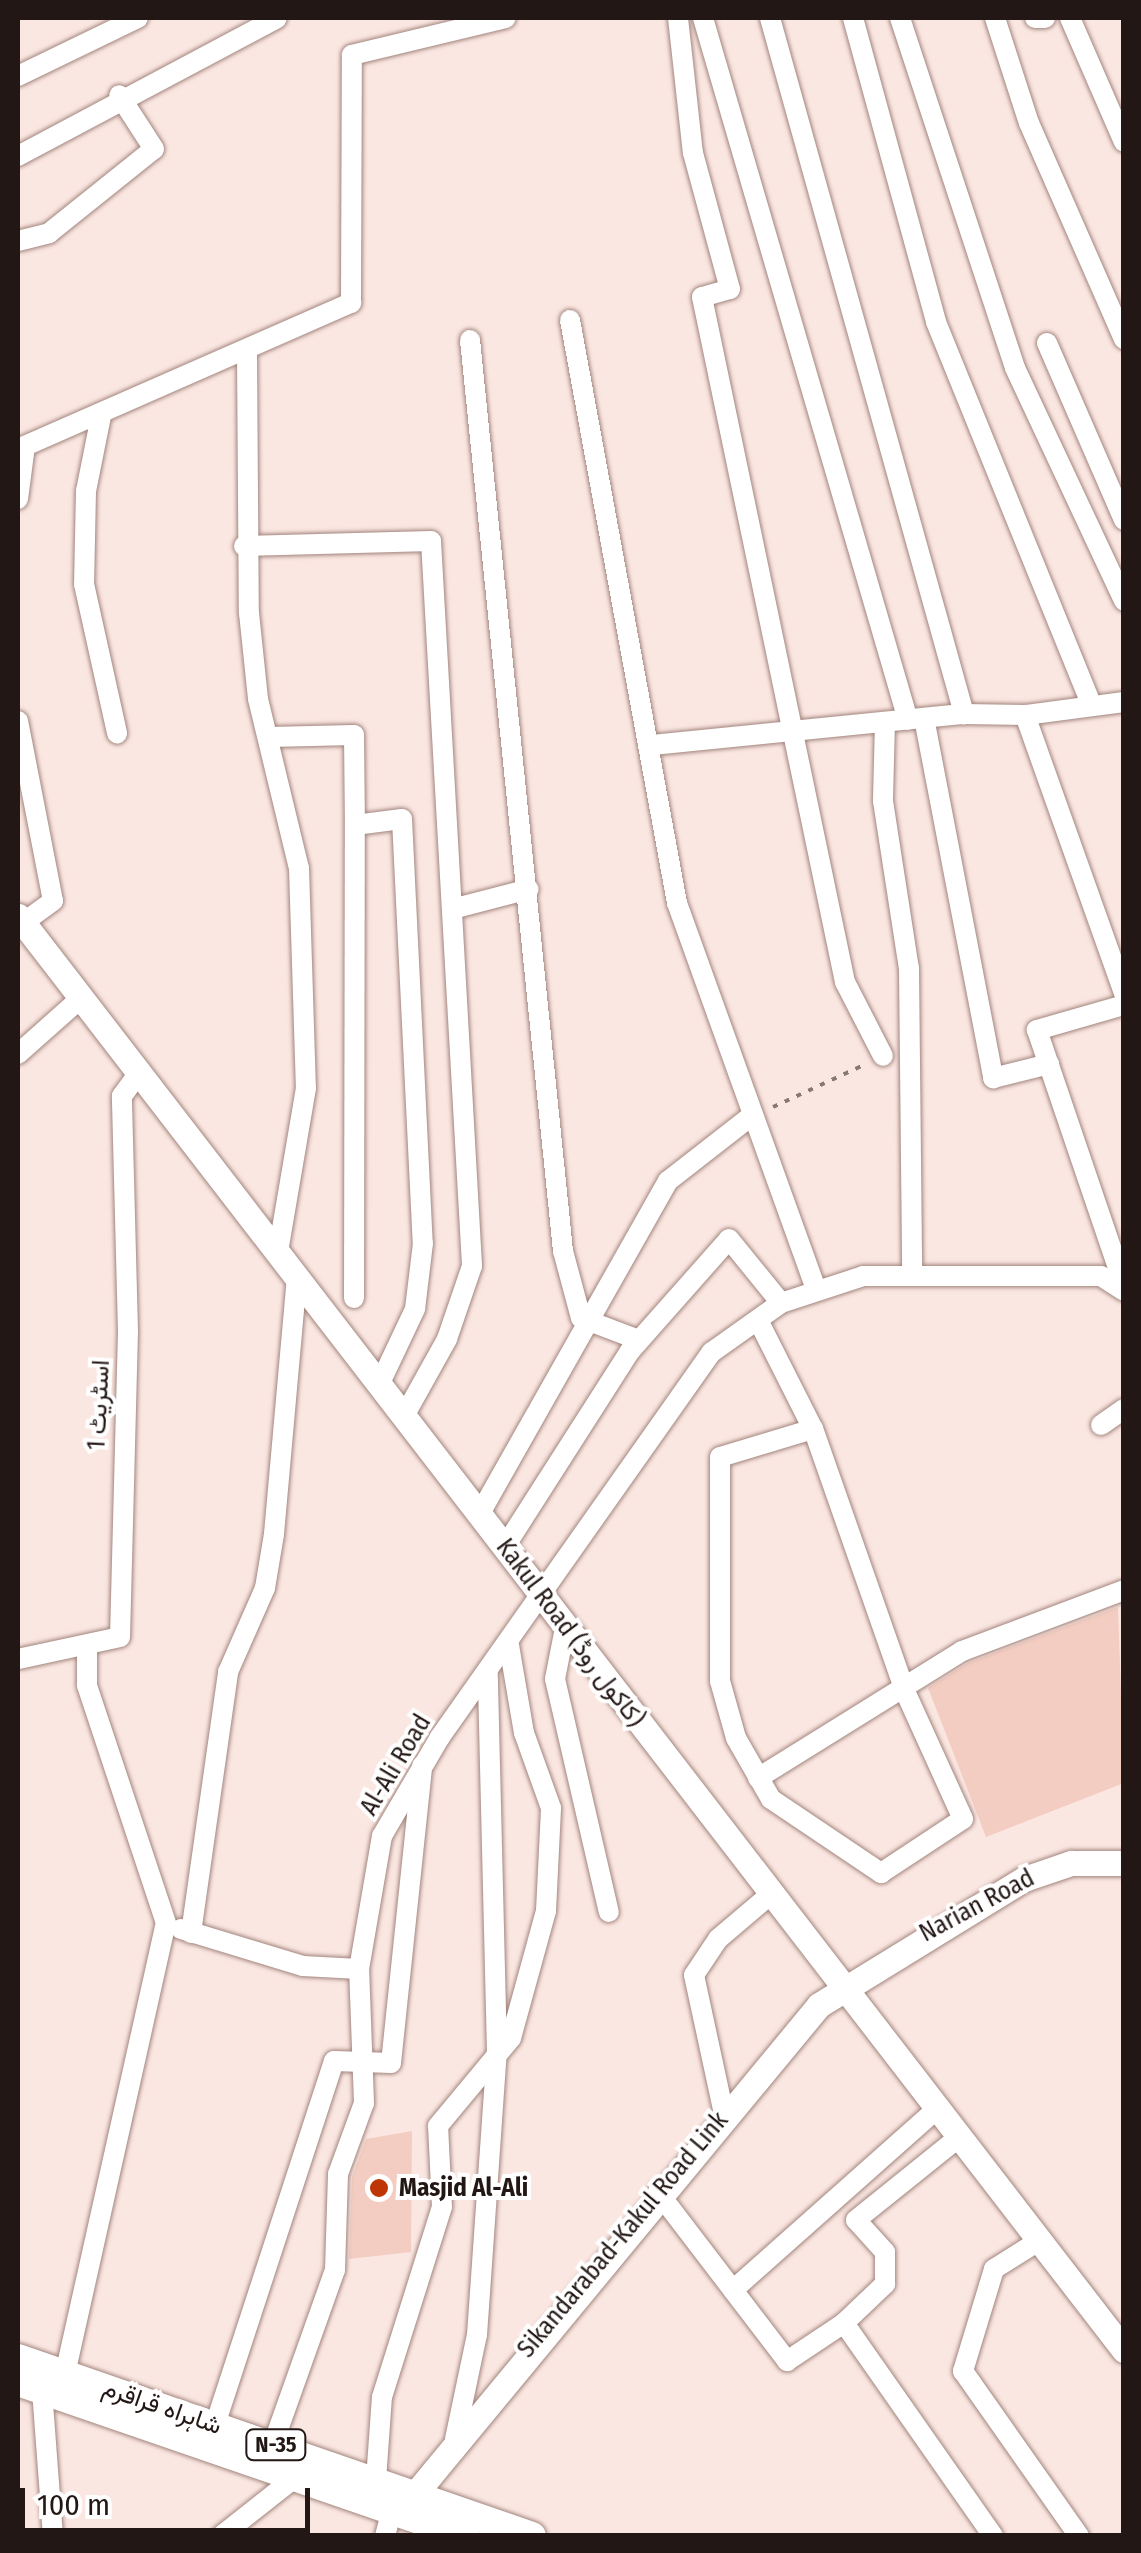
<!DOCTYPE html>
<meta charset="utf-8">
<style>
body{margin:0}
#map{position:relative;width:1141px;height:2553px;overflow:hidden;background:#fbe7e2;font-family:"Fira Sans Condensed",Vazirmatn,sans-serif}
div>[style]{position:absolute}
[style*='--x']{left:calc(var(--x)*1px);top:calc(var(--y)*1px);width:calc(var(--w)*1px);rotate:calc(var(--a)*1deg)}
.building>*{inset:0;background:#f4cdc2}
.path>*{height:4px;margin-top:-2px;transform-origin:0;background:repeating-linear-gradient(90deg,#877874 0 5px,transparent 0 13px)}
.roads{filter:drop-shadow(0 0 2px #a2857d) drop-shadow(0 0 2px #a2857d)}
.minor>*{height:20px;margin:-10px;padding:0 10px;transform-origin:10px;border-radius:10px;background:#fff}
.major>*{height:25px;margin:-12.5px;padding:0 12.5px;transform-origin:12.5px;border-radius:12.5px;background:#fff}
.highway>*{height:28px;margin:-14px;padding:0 14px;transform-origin:14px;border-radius:14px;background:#fff}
.dots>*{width:28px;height:28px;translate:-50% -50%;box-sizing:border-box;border:5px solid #fff;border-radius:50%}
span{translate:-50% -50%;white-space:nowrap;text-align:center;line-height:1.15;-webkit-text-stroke:8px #fff;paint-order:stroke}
.shield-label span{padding:2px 8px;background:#fff;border:2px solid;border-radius:8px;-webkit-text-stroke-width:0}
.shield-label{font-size:22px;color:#221714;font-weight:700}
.street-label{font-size:25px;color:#221714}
.poi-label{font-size:25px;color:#221714;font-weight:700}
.left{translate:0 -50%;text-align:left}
.frame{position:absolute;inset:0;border:20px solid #221714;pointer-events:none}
.scale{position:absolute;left:20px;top:2488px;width:290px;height:45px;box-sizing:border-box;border:5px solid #221714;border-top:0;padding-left:12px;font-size:30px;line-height:35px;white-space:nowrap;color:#221714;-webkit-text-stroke:8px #fff;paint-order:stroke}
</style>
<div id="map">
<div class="building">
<div style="clip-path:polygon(1118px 1607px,1124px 1783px,986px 1837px,928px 1688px,968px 1663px)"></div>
<div style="clip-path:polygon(412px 2131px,411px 2252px,349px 2259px,352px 2177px,366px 2139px)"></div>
</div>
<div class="path">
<div style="--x:773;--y:1107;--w:100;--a:-24.8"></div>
</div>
<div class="roads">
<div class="minor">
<div style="--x:678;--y:18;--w:136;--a:83.7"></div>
<div style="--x:693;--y:153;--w:141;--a:74.8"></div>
<div style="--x:730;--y:289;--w:29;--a:164"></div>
<div style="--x:702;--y:297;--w:700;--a:78.21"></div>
<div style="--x:845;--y:982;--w:83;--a:62.8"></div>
<div style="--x:703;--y:18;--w:731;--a:73.72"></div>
<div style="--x:770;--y:18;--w:723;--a:74.42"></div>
<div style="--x:964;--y:714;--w:61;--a:0.9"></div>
<div style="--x:853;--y:18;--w:315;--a:74.7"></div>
<div style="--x:936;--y:322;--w:412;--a:67.9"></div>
<div style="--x:900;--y:18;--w:368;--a:71.8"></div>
<div style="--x:1015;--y:368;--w:257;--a:64.9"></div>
<div style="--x:995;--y:18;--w:110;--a:72.1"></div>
<div style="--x:1029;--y:123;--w:236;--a:66.3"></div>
<div style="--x:1035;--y:18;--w:10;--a:0"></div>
<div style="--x:1070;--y:18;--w:135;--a:66.5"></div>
<div style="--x:18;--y:76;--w:133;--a:-25.8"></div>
<div style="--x:18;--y:156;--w:293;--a:-28"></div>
<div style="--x:18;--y:241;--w:32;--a:-14"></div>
<div style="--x:49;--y:233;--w:134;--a:-38.7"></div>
<div style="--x:154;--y:149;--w:64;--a:-122.9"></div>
<div style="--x:570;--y:320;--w:593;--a:79.6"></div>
<div style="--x:677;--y:903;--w:408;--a:70.2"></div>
<div style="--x:470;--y:340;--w:916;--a:84.17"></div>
<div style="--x:563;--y:1251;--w:69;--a:75"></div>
<div style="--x:581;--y:1318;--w:62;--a:20.8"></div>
<div style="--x:1047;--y:343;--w:193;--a:66.5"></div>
<div style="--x:247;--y:352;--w:261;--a:89.6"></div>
<div style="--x:249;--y:613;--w:86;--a:84"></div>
<div style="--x:258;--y:699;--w:174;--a:76.4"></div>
<div style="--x:299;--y:868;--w:220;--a:88.2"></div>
<div style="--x:306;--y:1088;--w:166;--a:99.7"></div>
<div style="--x:101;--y:416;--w:76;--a:101.3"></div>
<div style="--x:86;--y:491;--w:93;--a:91.2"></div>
<div style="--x:84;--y:584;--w:153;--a:77.5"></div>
<div style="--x:18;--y:449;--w:364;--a:-23.7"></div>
<div style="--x:351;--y:303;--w:248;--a:-89.8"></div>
<div style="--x:352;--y:55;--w:158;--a:-13.5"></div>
<div style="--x:18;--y:499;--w:53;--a:-82.5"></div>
<div style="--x:244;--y:546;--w:187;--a:-1.5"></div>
<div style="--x:431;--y:541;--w:726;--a:86.76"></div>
<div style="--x:472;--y:1266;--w:77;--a:108.9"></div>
<div style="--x:447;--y:1339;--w:90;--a:119.1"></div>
<div style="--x:1124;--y:702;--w:100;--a:172.5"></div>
<div style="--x:1025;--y:715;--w:295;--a:70.4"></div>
<div style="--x:924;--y:718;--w:367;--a:79.1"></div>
<div style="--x:993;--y:1078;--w:58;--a:-14"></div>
<div style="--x:18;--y:721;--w:183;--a:79"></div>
<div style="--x:53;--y:901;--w:37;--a:144"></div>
<div style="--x:885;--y:722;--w:79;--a:91.5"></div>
<div style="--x:883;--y:801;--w:169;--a:81.2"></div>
<div style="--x:909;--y:968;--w:308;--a:89.4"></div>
<div style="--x:269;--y:737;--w:85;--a:-1.3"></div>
<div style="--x:354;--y:735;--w:90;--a:89.4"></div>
<div style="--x:355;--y:825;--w:47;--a:-7.3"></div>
<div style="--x:402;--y:819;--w:425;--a:87.2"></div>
<div style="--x:423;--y:1243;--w:66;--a:96.9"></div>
<div style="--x:415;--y:1309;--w:84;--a:115.3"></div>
<div style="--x:652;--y:745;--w:314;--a:-5.7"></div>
<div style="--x:456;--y:908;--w:75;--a:-14.6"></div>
<div style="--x:1124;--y:1005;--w:91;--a:164"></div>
<div style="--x:1037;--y:1030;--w:269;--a:71.2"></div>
<div style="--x:18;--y:1054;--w:84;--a:-41.6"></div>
<div style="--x:354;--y:1298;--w:473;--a:-89.9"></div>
<div style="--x:758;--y:1320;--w:122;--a:63.2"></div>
<div style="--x:813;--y:1429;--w:97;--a:163.2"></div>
<div style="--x:720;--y:1457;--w:224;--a:90"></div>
<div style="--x:720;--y:1681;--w:59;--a:74.3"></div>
<div style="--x:736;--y:1738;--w:70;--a:60.2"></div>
<div style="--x:771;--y:1799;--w:133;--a:33.9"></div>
<div style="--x:881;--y:1873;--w:98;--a:-33.4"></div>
<div style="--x:963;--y:1819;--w:141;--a:-114.4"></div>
<div style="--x:905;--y:1691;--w:278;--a:-109.3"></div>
<div style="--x:1101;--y:1425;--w:28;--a:-35"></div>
<div style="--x:479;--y:1515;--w:384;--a:-60.5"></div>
<div style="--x:668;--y:1181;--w:104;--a:-38"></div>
<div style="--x:504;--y:1548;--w:234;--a:-57.4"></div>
<div style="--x:630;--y:1351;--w:149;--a:-48.5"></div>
<div style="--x:729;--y:1239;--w:82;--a:50.9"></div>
<div style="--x:565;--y:1628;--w:52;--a:101.1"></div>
<div style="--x:555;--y:1679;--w:239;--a:77"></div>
<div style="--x:18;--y:1659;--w:104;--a:-12.2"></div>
<div style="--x:120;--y:1637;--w:306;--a:-88.5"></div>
<div style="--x:128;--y:1331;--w:235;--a:-91.5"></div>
<div style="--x:122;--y:1096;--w:29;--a:-54"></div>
<div style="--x:758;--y:1778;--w:240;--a:-31.9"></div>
<div style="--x:962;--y:1651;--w:173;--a:-20.6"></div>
<div style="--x:181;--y:1929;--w:127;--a:16.9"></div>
<div style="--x:303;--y:1966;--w:56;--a:3.1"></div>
<div style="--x:191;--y:1933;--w:264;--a:-81.9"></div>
<div style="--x:228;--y:1672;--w:92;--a:-66.2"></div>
<div style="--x:265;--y:1588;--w:55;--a:-80.5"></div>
<div style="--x:274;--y:1534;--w:258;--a:-84.9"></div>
<div style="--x:724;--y:2114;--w:142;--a:-102.2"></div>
<div style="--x:694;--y:1975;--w:43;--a:-56.3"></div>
<div style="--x:718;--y:1939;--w:70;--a:-40.3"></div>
<div style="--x:658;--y:2192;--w:213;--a:52.6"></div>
<div style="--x:787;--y:2361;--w:69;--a:-33.7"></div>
<div style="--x:844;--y:2323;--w:260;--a:55"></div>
<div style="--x:1037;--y:2242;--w:51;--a:147.9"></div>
<div style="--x:994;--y:2269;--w:107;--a:106.9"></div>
<div style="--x:963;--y:2371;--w:202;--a:54.9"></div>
<div style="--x:733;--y:2290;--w:271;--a:-41.6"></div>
<div style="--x:844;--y:2323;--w:57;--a:-43.6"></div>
<div style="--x:885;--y:2284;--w:32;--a:-90"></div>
<div style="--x:885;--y:2252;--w:43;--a:-132.2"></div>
<div style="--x:856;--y:2220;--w:131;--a:-38.8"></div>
<div style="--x:65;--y:2374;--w:462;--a:-77.4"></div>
<div style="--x:166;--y:1923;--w:251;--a:-108.4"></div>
<div style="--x:87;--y:1685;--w:39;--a:-90"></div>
<div style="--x:42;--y:2390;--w:146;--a:85.7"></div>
<div style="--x:215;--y:2425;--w:383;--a:-71.9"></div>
<div style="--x:334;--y:2061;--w:57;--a:2"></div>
<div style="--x:391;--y:2063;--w:299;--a:-84"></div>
<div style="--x:455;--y:2439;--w:106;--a:-78.1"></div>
<div style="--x:477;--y:2335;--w:284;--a:-86"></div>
<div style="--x:497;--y:2052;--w:379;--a:-91.4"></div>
<div style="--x:273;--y:2444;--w:185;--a:-70.4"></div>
<div style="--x:335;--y:2270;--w:96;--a:-88.2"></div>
<div style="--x:338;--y:2174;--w:76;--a:-69.9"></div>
<div style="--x:364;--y:2103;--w:134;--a:-92.1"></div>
<div style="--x:359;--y:1969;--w:135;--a:-80.2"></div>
<div style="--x:382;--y:1836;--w:115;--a:-59.6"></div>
<div style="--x:440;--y:1737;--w:471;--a:-54.8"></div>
<div style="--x:712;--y:1352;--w:85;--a:-35.4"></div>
<div style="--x:781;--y:1303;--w:86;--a:-18.2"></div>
<div style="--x:863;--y:1276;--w:238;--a:0"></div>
<div style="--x:1101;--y:1276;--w:27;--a:33"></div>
<div style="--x:376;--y:2480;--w:83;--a:-85.9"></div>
<div style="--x:382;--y:2397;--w:199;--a:-72.5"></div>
<div style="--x:442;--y:2207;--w:81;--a:-92.8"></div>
<div style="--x:438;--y:2126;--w:114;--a:-50.3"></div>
<div style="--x:511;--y:2038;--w:132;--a:-74.6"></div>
<div style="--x:546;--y:1911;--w:103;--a:-87.2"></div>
<div style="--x:551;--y:1808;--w:80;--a:-109.8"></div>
<div style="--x:524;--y:1733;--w:89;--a:-99.7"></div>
<div style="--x:221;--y:2536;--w:97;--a:-38.3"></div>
<div style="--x:385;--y:2536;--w:27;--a:-75"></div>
</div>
<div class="major">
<div style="--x:18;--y:916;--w:1811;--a:52.36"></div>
<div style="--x:415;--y:2494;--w:634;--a:-50.44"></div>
<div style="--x:819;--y:2005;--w:241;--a:-31.6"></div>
<div style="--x:1024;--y:1879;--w:50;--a:-18.8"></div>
<div style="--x:1071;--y:1863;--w:53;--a:0"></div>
</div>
<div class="highway">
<div style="--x:18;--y:2358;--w:544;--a:19.1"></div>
<div style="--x:18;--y:2382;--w:474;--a:19"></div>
</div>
</div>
<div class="dots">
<div style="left:379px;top:2188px;background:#be3506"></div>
</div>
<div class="shield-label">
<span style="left:276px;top:2445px">N-35</span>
</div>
<div class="street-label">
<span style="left:99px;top:1405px;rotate:-87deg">اسٹریٹ 1</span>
<span style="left:570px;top:1633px;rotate:53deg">Kakul Road (کاکول روڈ)</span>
<span style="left:396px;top:1765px;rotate:-59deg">Al-Ali Road</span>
<span style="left:977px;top:1906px;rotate:-28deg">Narian Road</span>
<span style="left:623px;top:2235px;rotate:-50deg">Sikandarabad-Kakul Road Link</span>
<span style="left:162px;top:2407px;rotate:19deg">شاہراہ قراقرم</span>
</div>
<div class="poi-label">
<span class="left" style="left:399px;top:2188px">Masjid Al-Ali</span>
</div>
<div class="frame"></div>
<div class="scale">100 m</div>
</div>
